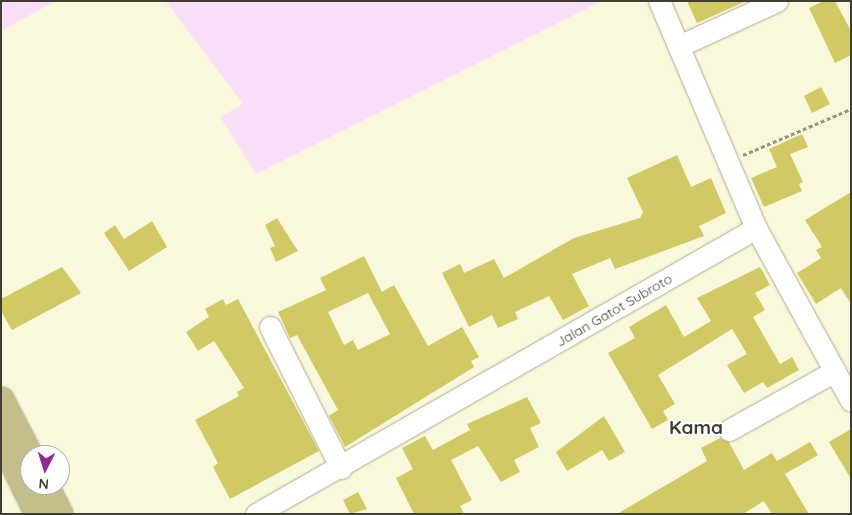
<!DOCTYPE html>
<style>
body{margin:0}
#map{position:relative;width:852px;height:515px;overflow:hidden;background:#faf8dc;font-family:Quicksand,sans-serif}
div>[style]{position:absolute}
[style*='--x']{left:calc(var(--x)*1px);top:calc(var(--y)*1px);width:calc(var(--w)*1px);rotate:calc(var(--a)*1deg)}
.green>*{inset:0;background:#f9e0f8}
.building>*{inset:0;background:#d1c964}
.path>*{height:3px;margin-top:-1.5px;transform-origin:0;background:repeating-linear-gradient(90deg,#969582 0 4px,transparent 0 6.5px)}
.roads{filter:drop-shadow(0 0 1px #acab90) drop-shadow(0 0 1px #acab90)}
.minor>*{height:21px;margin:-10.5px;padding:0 10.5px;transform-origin:10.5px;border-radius:10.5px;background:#fff}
.major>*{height:26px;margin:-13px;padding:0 13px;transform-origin:13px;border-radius:13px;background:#c3be8a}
span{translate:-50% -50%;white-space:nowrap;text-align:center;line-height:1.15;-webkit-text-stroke:4px #fff;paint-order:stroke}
.street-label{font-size:14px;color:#3e3e33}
.district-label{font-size:19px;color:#3e3e33;font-weight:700}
.frame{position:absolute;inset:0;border:2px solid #3e3e33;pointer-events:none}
.north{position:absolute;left:20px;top:445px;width:50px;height:50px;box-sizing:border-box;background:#fff;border:1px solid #b2b2ad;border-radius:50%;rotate:185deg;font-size:14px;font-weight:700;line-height:20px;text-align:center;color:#3e3e33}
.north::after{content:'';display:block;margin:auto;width:18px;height:22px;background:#8f2c93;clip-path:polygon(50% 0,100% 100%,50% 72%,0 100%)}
</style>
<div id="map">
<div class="green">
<div style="clip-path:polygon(1px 1px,56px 1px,1px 31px)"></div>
<div style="clip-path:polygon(165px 1px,602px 1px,256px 174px,220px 117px,243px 104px)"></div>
</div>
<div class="building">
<div style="clip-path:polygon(687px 1px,746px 1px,697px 23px)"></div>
<div style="clip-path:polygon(823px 1px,835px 1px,851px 31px,851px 55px,835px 63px,809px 8px)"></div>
<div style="clip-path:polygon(821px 87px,830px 104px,812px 113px,804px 96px)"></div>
<div style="clip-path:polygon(802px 134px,808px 147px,790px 154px,803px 182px,799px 184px,802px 191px,764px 207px,751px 178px,777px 167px,769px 149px)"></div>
<div style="clip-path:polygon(677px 155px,691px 187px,711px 178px,726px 213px,699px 226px,704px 236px,615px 269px,610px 258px,572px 274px,589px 306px,563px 320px,549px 296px,515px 312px,518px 319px,498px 328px,492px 315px,469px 327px,442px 273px,460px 264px,464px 273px,494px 259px,504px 278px,574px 238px,640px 218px,643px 212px,627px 178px)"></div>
<div style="clip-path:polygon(851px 192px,851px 304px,841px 288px,816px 304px,797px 273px,821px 258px,816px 250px,822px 247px,805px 220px)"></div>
<div style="clip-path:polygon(277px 218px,298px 251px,276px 262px,270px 248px,275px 246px,265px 225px)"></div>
<div style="clip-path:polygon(152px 221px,167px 247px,129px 271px,104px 233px,115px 225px,124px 239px)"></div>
<div style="clip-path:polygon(evenodd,364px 256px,382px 292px,394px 285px,428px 346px,462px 327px,479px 357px,471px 361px,474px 367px,345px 447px,329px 416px,338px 410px,297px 335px,290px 338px,278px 312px,326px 290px,320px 278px,364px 256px,368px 293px,390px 334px,358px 350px,353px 340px,344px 345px,328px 312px,368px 293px)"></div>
<div style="clip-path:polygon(62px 267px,81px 293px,12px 330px,1px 311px,1px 299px)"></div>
<div style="clip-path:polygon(760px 267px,770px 285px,755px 293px,765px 310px,753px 317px,780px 364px,792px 357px,799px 370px,767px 388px,763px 382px,744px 393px,727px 365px,747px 354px,732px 329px,658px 375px,675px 404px,663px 411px,668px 420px,652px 429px,608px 353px,635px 338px,629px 327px,666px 305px,684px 337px,711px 321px,697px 298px)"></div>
<div style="clip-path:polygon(223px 299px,226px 305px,238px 299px,319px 451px,230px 499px,213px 467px,218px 463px,195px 420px,239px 396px,237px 392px,244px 388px,214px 341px,198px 351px,186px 332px,209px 317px,205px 309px)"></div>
<div style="clip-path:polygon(527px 397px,541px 423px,530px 428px,539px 447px,514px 460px,520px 472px,501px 482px,478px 446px,451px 460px,472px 500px,460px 506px,464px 514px,414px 514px,396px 478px,413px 469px,402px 448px,425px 436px,433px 450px,470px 430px,467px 424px)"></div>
<div style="clip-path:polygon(604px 416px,625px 452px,609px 461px,602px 450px,567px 471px,556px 452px)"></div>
<div style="clip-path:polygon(851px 429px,851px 479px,829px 442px)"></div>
<div style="clip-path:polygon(720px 438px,729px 442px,744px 470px,772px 453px,777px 461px,810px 442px,818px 455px,785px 474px,809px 514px,772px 514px,764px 501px,743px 514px,617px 514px,707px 461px,701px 448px)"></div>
<div style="clip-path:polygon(358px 492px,367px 509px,350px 514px,343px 500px)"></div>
</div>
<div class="path">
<div style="--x:743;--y:155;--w:117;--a:-23.1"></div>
</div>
<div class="roads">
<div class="minor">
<div style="--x:679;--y:46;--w:108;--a:-24.7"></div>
<div style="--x:756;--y:228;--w:197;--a:61.2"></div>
<div style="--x:270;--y:327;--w:158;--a:63.3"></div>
<div style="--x:729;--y:430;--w:121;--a:-29.1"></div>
<div style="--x:256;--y:514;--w:576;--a:-29.77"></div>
<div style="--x:756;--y:228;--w:247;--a:-113.1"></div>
</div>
<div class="major">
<div style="--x:1;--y:400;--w:63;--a:62.6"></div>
<div style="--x:1;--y:438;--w:85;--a:64"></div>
<div style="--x:45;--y:485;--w:33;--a:63"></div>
</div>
</div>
<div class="street-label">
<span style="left:614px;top:310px;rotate:-30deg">Jalan Gatot Subroto</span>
</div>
<div class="district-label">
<span style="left:696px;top:428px">Kama</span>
</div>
<div class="frame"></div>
<div class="north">N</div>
</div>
